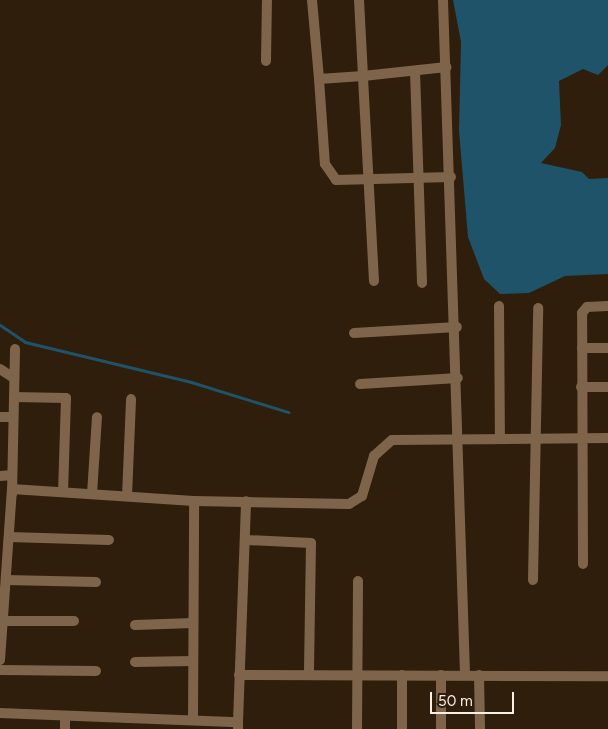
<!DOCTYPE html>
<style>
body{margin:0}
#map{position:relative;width:608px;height:729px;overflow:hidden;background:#2e1e0b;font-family:Figtree,sans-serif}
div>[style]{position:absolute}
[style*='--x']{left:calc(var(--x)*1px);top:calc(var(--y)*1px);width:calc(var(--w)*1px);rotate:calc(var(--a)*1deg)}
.water>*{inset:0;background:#1e5369}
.stream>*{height:3px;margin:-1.5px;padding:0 1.5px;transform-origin:1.5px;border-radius:1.5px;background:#1e5369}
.street>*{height:10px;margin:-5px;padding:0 5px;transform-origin:5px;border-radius:5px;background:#7e644b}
span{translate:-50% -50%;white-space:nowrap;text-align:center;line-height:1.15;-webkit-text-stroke:4.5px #2e1e0b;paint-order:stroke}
.scale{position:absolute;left:430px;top:692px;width:84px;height:22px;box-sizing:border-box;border:2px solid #faefe3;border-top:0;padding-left:6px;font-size:15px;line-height:18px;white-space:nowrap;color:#faefe3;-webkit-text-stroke:4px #2e1e0b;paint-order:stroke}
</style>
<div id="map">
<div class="water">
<div style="clip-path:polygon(453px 0,608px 0,608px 65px,598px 75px,583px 69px,559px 81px,561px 125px,555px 148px,541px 163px,582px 172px,589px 179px,608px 178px,608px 274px,565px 276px,529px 293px,500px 294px,484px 279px,468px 237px,459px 131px,461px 42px)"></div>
</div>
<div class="stream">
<div style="--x:0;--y:325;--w:30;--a:34"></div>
<div style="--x:25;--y:342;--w:171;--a:13.5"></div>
<div style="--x:191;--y:382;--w:102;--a:17.2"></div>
</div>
<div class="street">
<div style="--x:312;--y:0;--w:79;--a:84.9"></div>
<div style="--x:319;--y:79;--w:44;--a:-3.9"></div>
<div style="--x:363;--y:76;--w:76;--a:-93"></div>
<div style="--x:443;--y:0;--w:675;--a:88.13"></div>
<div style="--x:266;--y:61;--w:61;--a:-89.1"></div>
<div style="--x:415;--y:71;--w:212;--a:88.1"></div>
<div style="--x:319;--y:79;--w:85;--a:86"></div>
<div style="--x:325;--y:164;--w:19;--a:55"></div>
<div style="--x:336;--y:180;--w:115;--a:-1.5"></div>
<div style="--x:374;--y:281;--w:205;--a:-93.1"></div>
<div style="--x:363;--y:76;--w:84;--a:-6.1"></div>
<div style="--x:499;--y:306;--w:132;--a:89.6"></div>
<div style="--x:354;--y:333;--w:103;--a:-3.3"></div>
<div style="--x:582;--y:348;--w:26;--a:0"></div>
<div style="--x:0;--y:369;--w:17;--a:33"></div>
<div style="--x:360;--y:384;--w:98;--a:-3.5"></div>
<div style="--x:581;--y:387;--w:27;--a:0"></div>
<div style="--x:14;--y:397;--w:52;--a:1.1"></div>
<div style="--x:66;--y:398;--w:94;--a:91.8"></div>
<div style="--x:0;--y:417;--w:13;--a:0"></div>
<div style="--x:0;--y:476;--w:12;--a:-5"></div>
<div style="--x:12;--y:494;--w:145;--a:-88.8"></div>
<div style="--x:92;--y:494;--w:77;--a:-86.3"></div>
<div style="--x:127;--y:496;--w:97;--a:-87.6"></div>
<div style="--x:9;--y:537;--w:100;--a:1.7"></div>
<div style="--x:246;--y:540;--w:65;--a:2.6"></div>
<div style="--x:311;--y:543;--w:131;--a:90.9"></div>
<div style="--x:583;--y:564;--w:251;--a:-90.2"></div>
<div style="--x:582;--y:313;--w:8;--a:-50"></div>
<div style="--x:587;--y:307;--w:21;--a:-3"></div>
<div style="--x:6;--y:580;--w:90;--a:1.3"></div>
<div style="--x:533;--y:580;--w:272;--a:-88.9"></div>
<div style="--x:3;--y:621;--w:71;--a:0"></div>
<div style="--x:135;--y:625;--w:58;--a:-2"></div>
<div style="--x:0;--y:660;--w:171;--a:-86"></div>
<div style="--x:12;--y:489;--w:182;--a:3.8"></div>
<div style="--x:194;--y:501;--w:155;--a:1.1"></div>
<div style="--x:349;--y:504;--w:15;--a:-32"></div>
<div style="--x:362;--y:496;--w:42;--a:-73.3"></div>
<div style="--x:374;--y:456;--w:24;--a:-42"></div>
<div style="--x:392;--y:440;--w:216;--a:-0.5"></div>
<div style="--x:135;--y:662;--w:58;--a:-1"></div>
<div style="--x:0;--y:670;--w:96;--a:0.6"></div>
<div style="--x:239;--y:675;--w:369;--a:0.2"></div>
<div style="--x:402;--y:675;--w:54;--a:90"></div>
<div style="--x:441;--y:675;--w:54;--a:90"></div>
<div style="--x:479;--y:675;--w:54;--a:88.9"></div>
<div style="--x:0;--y:713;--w:238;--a:2.2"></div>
<div style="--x:238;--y:722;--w:7;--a:90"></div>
<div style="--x:65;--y:716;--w:13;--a:90"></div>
<div style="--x:193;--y:720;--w:219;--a:-89.7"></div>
<div style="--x:238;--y:722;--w:221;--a:-87.9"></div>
<div style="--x:357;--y:729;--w:148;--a:-89.6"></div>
</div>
<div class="scale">50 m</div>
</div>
